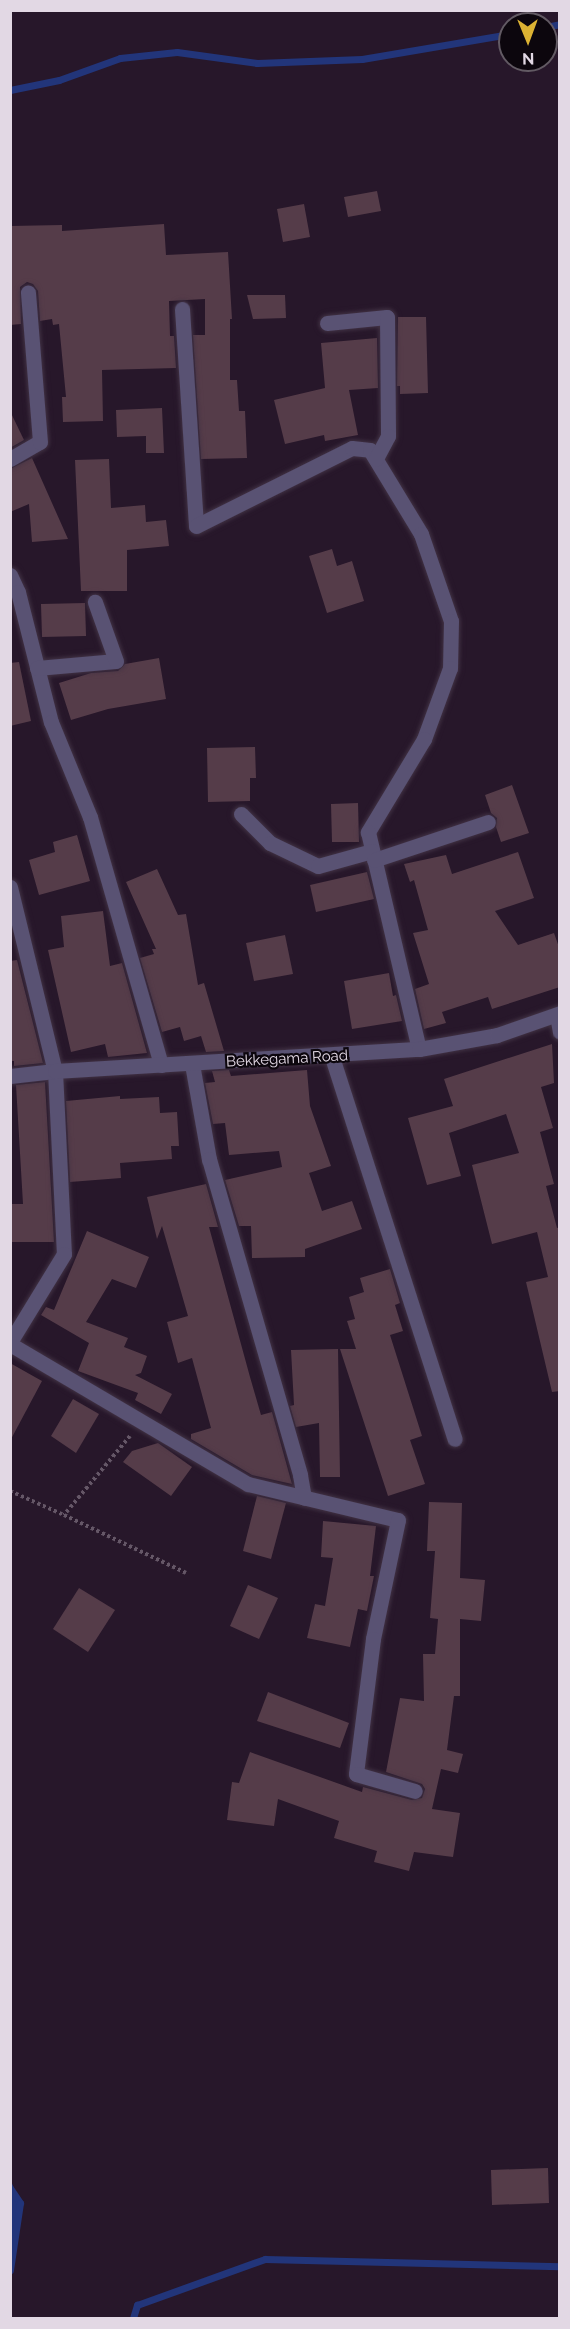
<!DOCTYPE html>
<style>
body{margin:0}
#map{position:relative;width:570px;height:2329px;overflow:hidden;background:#27172a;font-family:Raleway,sans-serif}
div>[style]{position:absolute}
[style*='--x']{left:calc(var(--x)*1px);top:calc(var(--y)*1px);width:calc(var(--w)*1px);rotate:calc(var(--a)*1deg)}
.water>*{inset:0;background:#22357a}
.stream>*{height:7px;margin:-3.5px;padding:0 3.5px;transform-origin:3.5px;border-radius:3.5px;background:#22357a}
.building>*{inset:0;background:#553c49}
.path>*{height:4px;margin-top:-2px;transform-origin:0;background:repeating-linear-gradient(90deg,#655767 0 3px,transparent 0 6px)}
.roads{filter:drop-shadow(0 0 2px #413244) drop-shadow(0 0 2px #413244)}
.minor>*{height:15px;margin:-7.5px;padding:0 7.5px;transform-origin:7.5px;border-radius:7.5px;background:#595273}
span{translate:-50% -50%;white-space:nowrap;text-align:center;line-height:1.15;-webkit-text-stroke:4.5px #0c060d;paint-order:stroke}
.street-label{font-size:15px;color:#e2d8e4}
.frame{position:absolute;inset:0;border:12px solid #e2d8e4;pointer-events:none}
.north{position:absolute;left:498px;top:12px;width:60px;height:60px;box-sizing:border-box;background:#0c060d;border:2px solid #625a63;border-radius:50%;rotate:179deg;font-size:16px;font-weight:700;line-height:24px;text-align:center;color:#e2d8e4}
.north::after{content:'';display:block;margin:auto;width:21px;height:27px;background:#dcb233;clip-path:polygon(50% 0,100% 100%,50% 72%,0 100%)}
</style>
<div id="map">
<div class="water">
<div style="clip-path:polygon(11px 2181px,20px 2203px,11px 2270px)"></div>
</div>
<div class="stream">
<div style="--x:546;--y:27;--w:14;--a:-12"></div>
<div style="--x:10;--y:90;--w:50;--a:-11.5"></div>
<div style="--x:59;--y:80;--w:65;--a:-19.8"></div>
<div style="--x:120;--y:58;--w:57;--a:-6"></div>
<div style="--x:177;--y:52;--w:81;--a:7.8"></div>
<div style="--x:257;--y:63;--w:105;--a:-2.2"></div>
<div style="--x:362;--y:59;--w:150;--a:-9.6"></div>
<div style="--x:10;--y:2188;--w:18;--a:56"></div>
<div style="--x:20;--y:2203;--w:68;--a:98.5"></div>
<div style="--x:133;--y:2318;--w:14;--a:-73"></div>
<div style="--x:137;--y:2305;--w:136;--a:-19.8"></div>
<div style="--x:265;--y:2259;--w:295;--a:1.4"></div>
</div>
<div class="building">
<div style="clip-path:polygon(377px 191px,381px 211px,348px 217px,344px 197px)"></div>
<div style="clip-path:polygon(304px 204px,310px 237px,283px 242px,277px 209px)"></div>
<div style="clip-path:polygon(164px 224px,166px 255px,228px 252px,232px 319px,230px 319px,230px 380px,237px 380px,239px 411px,245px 411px,247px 458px,201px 459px,193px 335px,205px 335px,205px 299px,169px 301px,170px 336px,174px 336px,176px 368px,102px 370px,103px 421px,63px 422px,62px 397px,66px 397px,59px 324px,53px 325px,52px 319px,40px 321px,38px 291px,33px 284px,27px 282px,20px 287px,21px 324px,10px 325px,10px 226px,62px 225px,62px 231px)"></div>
<div style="clip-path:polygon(247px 295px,285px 295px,286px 318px,253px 319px)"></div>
<div style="clip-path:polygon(398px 317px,426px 317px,428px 393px,400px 394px,400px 386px,397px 386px)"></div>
<div style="clip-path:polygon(377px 338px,378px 388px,349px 390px,358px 435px,325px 441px,324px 435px,285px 444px,274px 400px,325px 388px,321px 343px)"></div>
<div style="clip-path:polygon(162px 408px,164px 453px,146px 453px,146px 436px,117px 437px,116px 410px)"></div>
<div style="clip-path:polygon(10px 411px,24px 440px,10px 448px)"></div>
<div style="clip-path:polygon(32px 458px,68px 539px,32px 542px,29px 504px,10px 512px,10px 469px)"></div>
<div style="clip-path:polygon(109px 459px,111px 508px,145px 505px,146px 522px,166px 520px,169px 546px,127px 550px,127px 591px,81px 591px,75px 460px)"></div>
<div style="clip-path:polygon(332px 549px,337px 566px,352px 561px,364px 601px,327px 613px,309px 556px)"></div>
<div style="clip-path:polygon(85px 603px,86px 636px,42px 637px,41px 604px)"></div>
<div style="clip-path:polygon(159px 658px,166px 699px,108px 709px,71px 720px,59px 683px,91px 673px,118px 671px,125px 664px)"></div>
<div style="clip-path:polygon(19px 662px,31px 721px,10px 726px,10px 663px)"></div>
<div style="clip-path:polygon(255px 747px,256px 778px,250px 778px,250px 801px,208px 802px,207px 748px)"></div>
<div style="clip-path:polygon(512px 785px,529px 833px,501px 842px,496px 827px,497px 818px,491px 813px,485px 795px)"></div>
<div style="clip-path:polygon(358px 803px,359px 842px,332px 842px,331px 804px)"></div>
<div style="clip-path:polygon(77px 835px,90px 881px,39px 895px,29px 860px,55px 852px,53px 842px)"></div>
<div style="clip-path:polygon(518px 852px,534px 898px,495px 911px,518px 945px,554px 933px,560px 950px,560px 987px,492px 1009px,488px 997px,442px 1012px,446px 1023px,424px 1029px,415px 989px,429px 984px,413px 933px,428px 930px,414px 880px,410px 882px,404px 864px,446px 855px,452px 874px)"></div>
<div style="clip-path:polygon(157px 869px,178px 915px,186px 914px,198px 985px,204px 983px,224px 1051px,206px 1052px,201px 1036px,184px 1041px,180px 1027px,162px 1032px,140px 958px,154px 954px,152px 949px,156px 949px,126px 882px)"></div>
<div style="clip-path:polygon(367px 872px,374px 899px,316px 912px,310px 885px)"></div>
<div style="clip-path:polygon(103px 911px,110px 966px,122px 963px,147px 1053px,108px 1057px,105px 1044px,71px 1052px,48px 950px,64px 947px,61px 916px)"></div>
<div style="clip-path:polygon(285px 935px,293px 974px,254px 981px,246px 943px)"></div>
<div style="clip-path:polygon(17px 960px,34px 1027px,43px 1063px,14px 1066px,14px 1061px,10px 1061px,10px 961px)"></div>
<div style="clip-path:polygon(389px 973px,393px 996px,396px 995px,402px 1021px,352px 1029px,344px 981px)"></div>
<div style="clip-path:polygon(552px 1044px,554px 1083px,541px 1087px,553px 1128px,540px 1132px,554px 1184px,546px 1186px,557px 1228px,560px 1227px,560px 1391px,552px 1392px,526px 1282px,548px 1277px,537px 1232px,492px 1244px,472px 1165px,519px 1153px,506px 1114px,449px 1133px,461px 1176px,427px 1185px,408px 1118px,453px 1106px,444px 1079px)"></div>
<div style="clip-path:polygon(229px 1070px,231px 1076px,307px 1070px,310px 1106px,331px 1166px,309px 1173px,322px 1211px,352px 1201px,362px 1229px,305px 1249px,305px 1257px,252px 1258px,251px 1226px,239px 1226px,225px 1180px,282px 1167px,279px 1151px,229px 1155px,225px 1123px,213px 1124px,205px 1083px,215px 1082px,212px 1071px)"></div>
<div style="clip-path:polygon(45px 1082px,54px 1242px,10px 1242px,10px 1204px,23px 1204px,16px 1085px)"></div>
<div style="clip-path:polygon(120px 1096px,120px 1099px,159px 1097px,160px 1113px,177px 1112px,179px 1146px,171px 1146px,172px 1159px,120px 1163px,121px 1178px,70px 1182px,66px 1101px)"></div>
<div style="clip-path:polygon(206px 1184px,218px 1227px,209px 1227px,250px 1377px,261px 1415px,272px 1412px,292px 1484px,252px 1475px,191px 1439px,191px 1434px,211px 1428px,192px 1358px,178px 1363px,167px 1322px,188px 1316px,162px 1226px,157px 1239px,147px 1197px)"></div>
<div style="clip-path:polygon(87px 1231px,149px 1257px,136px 1288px,112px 1279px,86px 1322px,128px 1338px,124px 1347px,147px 1356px,141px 1373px,135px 1375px,172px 1394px,161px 1414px,135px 1400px,138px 1393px,78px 1371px,89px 1343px,41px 1315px,46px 1307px,54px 1310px)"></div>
<div style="clip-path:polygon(390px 1269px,400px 1303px,395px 1305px,403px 1331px,390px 1335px,422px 1436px,410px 1440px,425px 1484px,388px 1496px,340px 1349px,356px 1349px,347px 1321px,355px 1319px,349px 1297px,364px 1292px,360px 1278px)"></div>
<div style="clip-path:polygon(338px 1349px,340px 1477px,320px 1477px,319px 1423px,296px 1427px,290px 1406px,294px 1405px,291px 1350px)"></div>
<div style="clip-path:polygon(10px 1363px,42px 1381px,10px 1441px)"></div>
<div style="clip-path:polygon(73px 1399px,99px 1414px,76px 1453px,51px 1436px)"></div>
<div style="clip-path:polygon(158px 1443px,192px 1467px,171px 1496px,123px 1462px,132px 1451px)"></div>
<div style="clip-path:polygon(257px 1496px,286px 1503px,271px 1559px,243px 1551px)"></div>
<div style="clip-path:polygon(429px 1502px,462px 1503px,460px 1578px,485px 1580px,481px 1621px,460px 1619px,460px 1696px,454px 1696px,447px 1750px,463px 1754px,458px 1773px,441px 1769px,432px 1809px,460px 1813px,453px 1857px,414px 1852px,409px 1871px,374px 1862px,377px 1851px,334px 1838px,339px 1821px,278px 1799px,274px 1826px,227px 1820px,232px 1782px,239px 1783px,250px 1752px,362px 1792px,363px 1787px,412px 1800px,422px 1798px,425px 1789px,422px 1784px,386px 1772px,400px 1698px,424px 1701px,423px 1654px,435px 1654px,438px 1619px,430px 1618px,435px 1551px,427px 1551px)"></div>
<div style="clip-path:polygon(323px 1521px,376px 1526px,370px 1576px,374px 1576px,367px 1611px,358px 1609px,350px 1647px,307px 1638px,315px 1604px,325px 1606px,333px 1558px,321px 1557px)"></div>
<div style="clip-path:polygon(248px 1585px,278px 1598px,259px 1639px,230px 1626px)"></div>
<div style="clip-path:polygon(79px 1588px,115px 1610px,88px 1652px,53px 1629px)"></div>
<div style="clip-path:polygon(268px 1692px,349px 1723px,340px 1748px,257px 1721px)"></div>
<div style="clip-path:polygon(548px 2168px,549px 2203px,492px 2205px,491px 2170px)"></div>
</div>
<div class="path">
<div style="--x:130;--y:1436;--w:103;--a:129.9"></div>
<div style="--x:64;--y:1515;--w:135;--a:25.4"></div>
<div style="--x:10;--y:1491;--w:59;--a:24"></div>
</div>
<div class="roads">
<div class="minor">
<div style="--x:182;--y:309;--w:217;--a:86.3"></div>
<div style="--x:196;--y:526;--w:174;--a:-26.6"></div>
<div style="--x:352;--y:448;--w:18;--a:6"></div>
<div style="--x:370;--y:450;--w:98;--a:58.7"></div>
<div style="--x:421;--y:534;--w:92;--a:71"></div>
<div style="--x:451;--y:621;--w:47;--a:91.2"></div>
<div style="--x:450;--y:668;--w:76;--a:110.1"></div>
<div style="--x:424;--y:739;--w:109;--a:121.1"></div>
<div style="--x:368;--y:832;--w:223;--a:76.8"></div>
<div style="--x:327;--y:323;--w:60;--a:-5.7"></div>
<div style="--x:387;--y:317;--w:119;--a:89.5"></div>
<div style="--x:388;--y:436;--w:26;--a:118"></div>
<div style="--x:10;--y:459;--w:34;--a:-30"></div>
<div style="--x:40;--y:442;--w:150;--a:-94.6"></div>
<div style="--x:10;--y:575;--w:19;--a:65"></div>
<div style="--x:18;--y:592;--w:134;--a:75.8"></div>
<div style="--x:51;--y:722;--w:103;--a:67.7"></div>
<div style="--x:90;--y:817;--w:258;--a:74"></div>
<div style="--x:37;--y:668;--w:79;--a:-5.1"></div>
<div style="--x:116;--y:661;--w:63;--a:-109.6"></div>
<div style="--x:241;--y:814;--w:41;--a:45"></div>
<div style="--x:270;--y:843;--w:53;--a:25.6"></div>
<div style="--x:318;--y:866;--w:56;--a:-15.5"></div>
<div style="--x:374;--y:860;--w:120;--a:-18.4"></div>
<div style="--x:10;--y:887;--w:189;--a:76.3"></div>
<div style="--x:55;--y:1071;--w:183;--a:87.2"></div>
<div style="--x:64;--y:1254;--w:103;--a:121.5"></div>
<div style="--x:557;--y:1015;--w:17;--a:80"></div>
<div style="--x:332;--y:1057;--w:401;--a:72.2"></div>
<div style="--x:192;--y:1064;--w:97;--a:79.9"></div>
<div style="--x:209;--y:1159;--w:329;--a:73.9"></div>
<div style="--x:300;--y:1475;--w:23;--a:80"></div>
<div style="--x:10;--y:1076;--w:45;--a:-6.3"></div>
<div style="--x:55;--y:1071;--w:365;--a:-3.5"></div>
<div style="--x:419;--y:1049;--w:79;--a:-10.2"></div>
<div style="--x:497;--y:1035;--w:67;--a:-19.2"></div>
<div style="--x:10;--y:1344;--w:276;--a:30.5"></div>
<div style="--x:248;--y:1484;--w:154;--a:13.5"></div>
<div style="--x:398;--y:1520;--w:122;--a:101.9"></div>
<div style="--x:373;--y:1639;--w:136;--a:97.2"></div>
<div style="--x:356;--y:1774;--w:61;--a:16.1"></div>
</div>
</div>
<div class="street-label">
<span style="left:287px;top:1059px;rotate:-3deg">Bekkegama Road</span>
</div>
<div class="frame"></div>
<div class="north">N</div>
</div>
